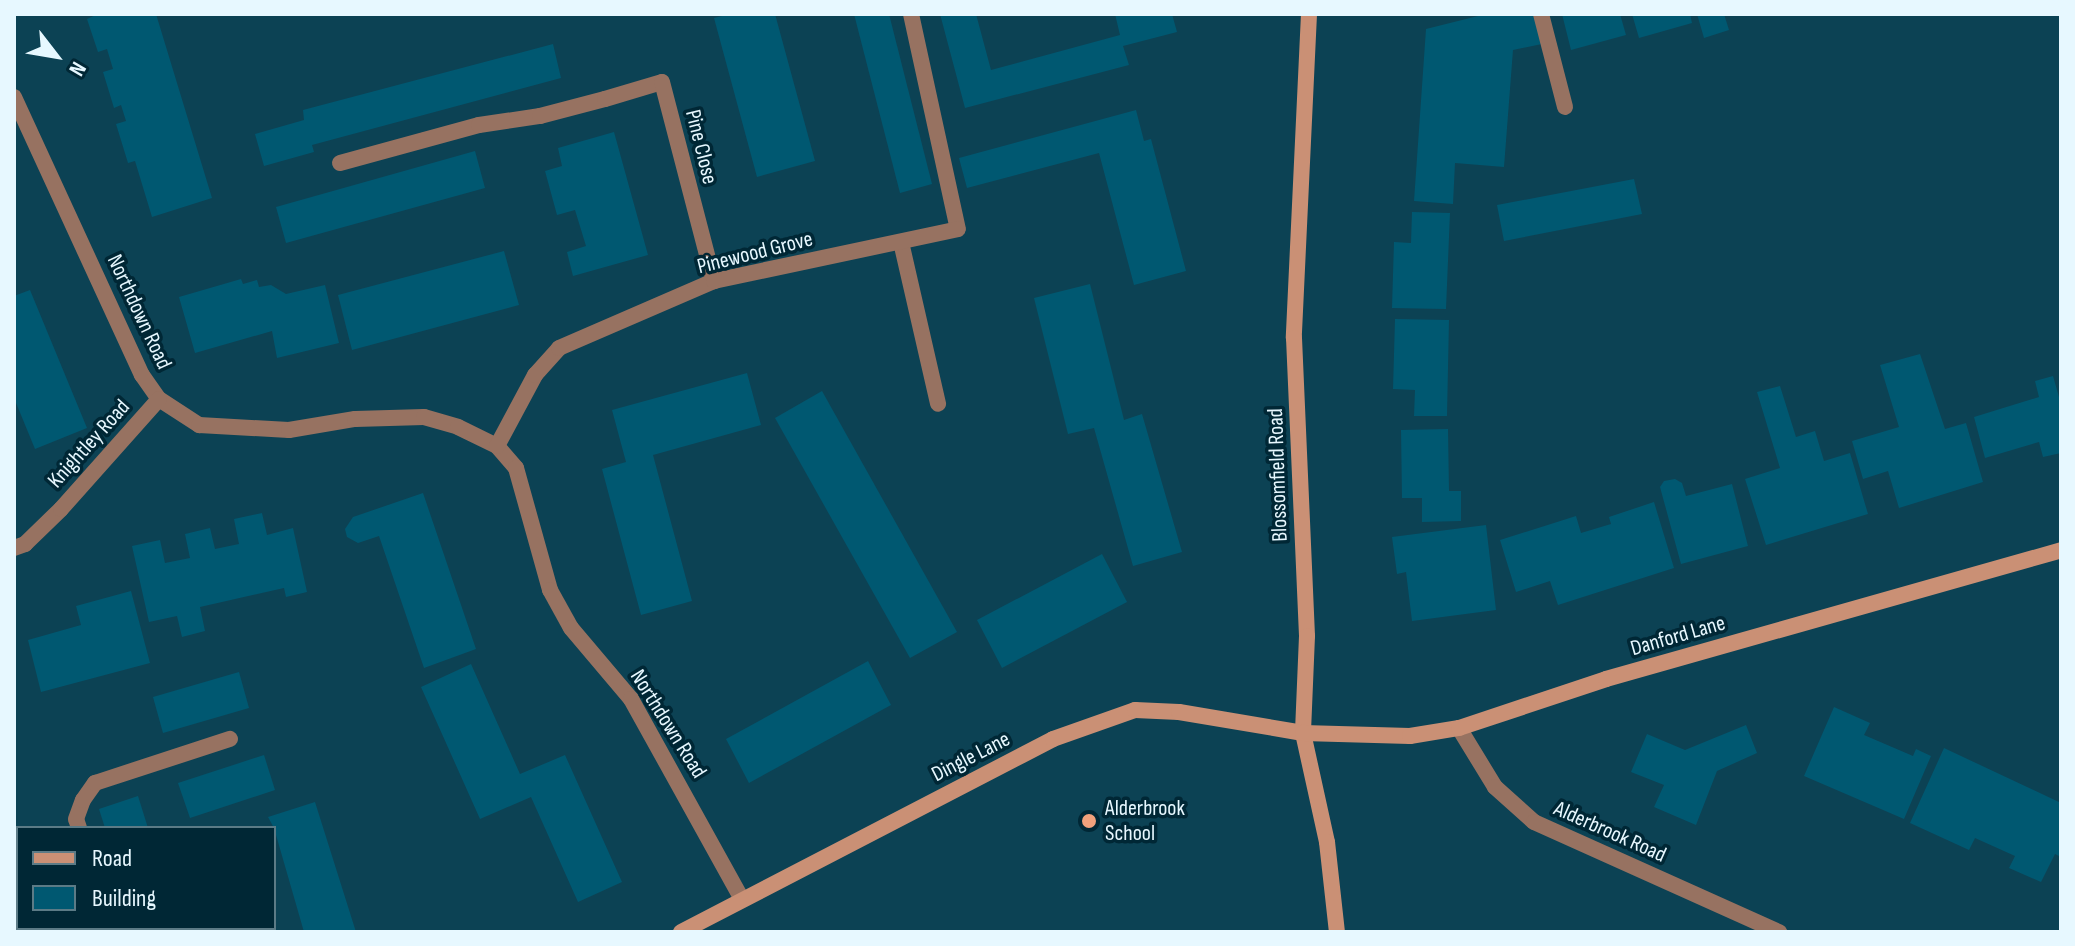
<!DOCTYPE html>
<style>
body{margin:0}
#map{position:relative;width:2075px;height:946px;overflow:hidden;background:#0c4254;font-family:"Sofia Sans Condensed",sans-serif}
div>[style]{position:absolute}
[style*='--x']{left:calc(var(--x)*1px);top:calc(var(--y)*1px);width:calc(var(--w)*1px);rotate:calc(var(--a)*1deg)}
.building>*{inset:0;background:#005871}
.lane>*{height:16px;margin:-8px;padding:0 8px;transform-origin:8px;border-radius:8px;background:#977261}
.street>*{height:16px;margin:-8px;padding:0 8px;transform-origin:8px;border-radius:8px;background:#977261}
.secondary>*{height:16px;margin:-8px;padding:0 8px;transform-origin:8px;border-radius:8px;background:#ca9075}
.dots>*{width:22px;height:22px;translate:-50% -50%;box-sizing:border-box;border:4px solid #002735;border-radius:50%}
span{translate:-50% -50%;white-space:nowrap;text-align:center;line-height:1.15;-webkit-text-stroke:7px #002735;paint-order:stroke}
.street-label{font-size:22px;color:#e7f8ff}
.poi-label{font-size:22px;color:#e7f8ff}
.left{translate:0 -50%;text-align:left}
.frame{position:absolute;inset:0;border:16px solid #e7f8ff;pointer-events:none}
.legend{position:absolute;left:16px;top:826px;width:260px;height:104px;box-sizing:border-box;background:#002735;border:2px solid #5c7b86;margin:0;padding:10px 14px;list-style:none;font-size:24px;color:#e7f8ff}
.legend li{display:flex;align-items:center;gap:16px;height:40px}
.legend b{width:40px;border:2px solid #5c7b86}
.north{position:absolute;left:16px;top:16px;width:80px;height:80px;-webkit-text-stroke:6px #002735;paint-order:stroke;rotate:121deg;font-size:22px;font-weight:700;line-height:32px;text-align:center;color:#e7f8ff}
.north::after{content:'';display:block;margin:auto;width:28px;height:36px;background:#e7f8ff;clip-path:polygon(50% 0,100% 100%,50% 72%,0 100%)}
</style>
<div id="map">
<div class="building">
<div style="clip-path:polygon(98px 14px,156px 14px,212px 198px,152px 217px,135px 161px,128px 163px,116px 124px,126px 121px,121px 105px,114px 108px,103px 72px,113px 69px,107px 49px,98px 52px,87px 19px)"></div>
<div style="clip-path:polygon(730px 14px,775px 14px,815px 161px,757px 177px,714px 18px)"></div>
<div style="clip-path:polygon(854px 14px,889px 14px,932px 184px,900px 193px)"></div>
<div style="clip-path:polygon(940px 14px,976px 14px,991px 70px,1120px 35px,1115px 14px,1172px 14px,1177px 32px,1123px 46px,1129px 65px,965px 108px)"></div>
<div style="clip-path:polygon(1486px 14px,1534px 14px,1542px 44px,1513px 50px,1504px 167px,1455px 163px,1453px 204px,1414px 201px,1426px 29px)"></div>
<div style="clip-path:polygon(1562px 14px,1620px 14px,1626px 35px,1571px 50px)"></div>
<div style="clip-path:polygon(1632px 14px,1690px 14px,1692px 23px,1639px 38px)"></div>
<div style="clip-path:polygon(1697px 14px,1724px 14px,1729px 30px,1704px 38px)"></div>
<div style="clip-path:polygon(553px 44px,561px 78px,312px 145px,314px 152px,264px 166px,255px 134px,304px 120px,303px 110px)"></div>
<div style="clip-path:polygon(1136px 110px,1144px 141px,1151px 139px,1186px 271px,1134px 285px,1099px 153px,967px 188px,959px 158px)"></div>
<div style="clip-path:polygon(614px 132px,648px 255px,573px 276px,567px 252px,586px 246px,575px 210px,557px 215px,545px 171px,562px 166px,558px 148px)"></div>
<div style="clip-path:polygon(475px 151px,485px 188px,286px 243px,276px 207px)"></div>
<div style="clip-path:polygon(1634px 179px,1642px 214px,1504px 241px,1497px 205px)"></div>
<div style="clip-path:polygon(1412px 212px,1450px 213px,1446px 309px,1392px 308px,1394px 242px,1411px 243px)"></div>
<div style="clip-path:polygon(504px 251px,519px 305px,352px 350px,338px 295px)"></div>
<div style="clip-path:polygon(241px 279px,243px 284px,257px 280px,259px 287px,271px 285px,286px 294px,325px 285px,339px 343px,277px 358px,272px 331px,195px 353px,179px 297px)"></div>
<div style="clip-path:polygon(1090px 284px,1124px 420px,1142px 414px,1182px 552px,1133px 566px,1094px 428px,1068px 434px,1034px 298px)"></div>
<div style="clip-path:polygon(30px 290px,87px 428px,35px 449px,14px 398px,14px 296px)"></div>
<div style="clip-path:polygon(1395px 319px,1449px 320px,1447px 416px,1414px 416px,1415px 390px,1393px 389px)"></div>
<div style="clip-path:polygon(1920px 354px,1945px 429px,1966px 423px,1983px 482px,1899px 508px,1888px 471px,1863px 479px,1852px 441px,1899px 427px,1880px 365px)"></div>
<div style="clip-path:polygon(747px 373px,761px 425px,653px 455px,692px 601px,641px 615px,602px 469px,626px 462px,612px 410px)"></div>
<div style="clip-path:polygon(2053px 376px,2061px 404px,2061px 453px,2043px 457px,2039px 442px,1985px 458px,1974px 417px,2039px 397px,2035px 381px)"></div>
<div style="clip-path:polygon(1780px 386px,1796px 437px,1815px 431px,1824px 461px,1850px 453px,1868px 514px,1766px 545px,1745px 479px,1780px 468px,1757px 392px)"></div>
<div style="clip-path:polygon(822px 391px,957px 632px,910px 658px,775px 418px)"></div>
<div style="clip-path:polygon(1448px 429px,1449px 491px,1461px 491px,1461px 521px,1422px 522px,1422px 498px,1402px 498px,1401px 430px)"></div>
<div style="clip-path:polygon(1675px 479px,1682px 483px,1686px 496px,1732px 484px,1748px 546px,1681px 564px,1660px 487px,1664px 481px)"></div>
<div style="clip-path:polygon(423px 493px,476px 649px,424px 668px,379px 536px,358px 543px,347px 537px,345px 529px,353px 517px)"></div>
<div style="clip-path:polygon(1654px 502px,1674px 568px,1558px 605px,1550px 581px,1516px 592px,1500px 540px,1576px 516px,1581px 533px,1611px 524px,1609px 517px)"></div>
<div style="clip-path:polygon(262px 513px,267px 535px,293px 528px,307px 592px,286px 597px,284px 588px,200px 607px,205px 631px,182px 637px,177px 616px,149px 622px,132px 546px,160px 540px,165px 563px,190px 558px,185px 534px,210px 528px,215px 549px,239px 544px,234px 519px)"></div>
<div style="clip-path:polygon(1486px 525px,1496px 610px,1412px 621px,1406px 572px,1397px 574px,1392px 537px)"></div>
<div style="clip-path:polygon(1102px 554px,1127px 602px,1002px 668px,977px 620px)"></div>
<div style="clip-path:polygon(131px 591px,150px 663px,41px 692px,28px 640px,81px 625px,76px 606px)"></div>
<div style="clip-path:polygon(868px 661px,891px 705px,749px 783px,726px 739px)"></div>
<div style="clip-path:polygon(471px 664px,520px 774px,565px 755px,622px 882px,578px 902px,531px 797px,480px 819px,421px 687px)"></div>
<div style="clip-path:polygon(239px 672px,249px 708px,163px 733px,153px 697px)"></div>
<div style="clip-path:polygon(1834px 707px,1870px 723px,1864px 735px,1913px 756px,1916px 749px,1931px 756px,1904px 819px,1804px 776px)"></div>
<div style="clip-path:polygon(1746px 725px,1757px 753px,1717px 771px,1696px 825px,1654px 807px,1664px 785px,1631px 772px,1647px 734px,1685px 750px)"></div>
<div style="clip-path:polygon(1944px 748px,2061px 803px,2061px 857px,2055px 854px,2041px 882px,2009px 868px,2015px 856px,1975px 838px,1969px 850px,1910px 823px)"></div>
<div style="clip-path:polygon(264px 755px,275px 790px,190px 818px,178px 783px)"></div>
<div style="clip-path:polygon(138px 796px,148px 828px,105px 828px,99px 809px)"></div>
<div style="clip-path:polygon(315px 802px,356px 932px,304px 932px,274px 828px,268px 817px)"></div>
<div style="clip-path:polygon(138px 928px,181px 928px,183px 932px,140px 932px)"></div>
</div>
<div class="lane">
<div style="--x:911;--y:14;--w:220;--a:77.7"></div>
<div style="--x:1541;--y:14;--w:96;--a:75.5"></div>
<div style="--x:340;--y:163;--w:144;--a:-15.3"></div>
<div style="--x:479;--y:125;--w:62;--a:-8.4"></div>
<div style="--x:540;--y:116;--w:67;--a:-14.7"></div>
<div style="--x:901;--y:242;--w:166;--a:77.1"></div>
<div style="--x:79;--y:828;--w:9;--a:-108"></div>
<div style="--x:76;--y:819;--w:20;--a:-70"></div>
<div style="--x:83;--y:800;--w:21;--a:-55"></div>
<div style="--x:95;--y:783;--w:142;--a:-18.1"></div>
<div style="--x:110;--y:928;--w:4;--a:76"></div>
</div>
<div class="street">
<div style="--x:14;--y:97;--w:306;--a:65.3"></div>
<div style="--x:142;--y:375;--w:29;--a:55"></div>
<div style="--x:159;--y:399;--w:48;--a:33"></div>
<div style="--x:199;--y:425;--w:90;--a:3.2"></div>
<div style="--x:289;--y:430;--w:67;--a:-9.5"></div>
<div style="--x:355;--y:419;--w:69;--a:-1.7"></div>
<div style="--x:424;--y:417;--w:35;--a:16"></div>
<div style="--x:458;--y:427;--w:43;--a:26"></div>
<div style="--x:497;--y:446;--w:29;--a:49"></div>
<div style="--x:516;--y:468;--w:127;--a:74.4"></div>
<div style="--x:550;--y:590;--w:43;--a:61.1"></div>
<div style="--x:571;--y:628;--w:93;--a:49.8"></div>
<div style="--x:631;--y:699;--w:229;--a:61"></div>
<div style="--x:605;--y:99;--w:59;--a:-16.6"></div>
<div style="--x:662;--y:82;--w:206;--a:75.4"></div>
<div style="--x:497;--y:446;--w:81;--a:-61.8"></div>
<div style="--x:535;--y:375;--w:36;--a:-48"></div>
<div style="--x:559;--y:348;--w:169;--a:-23.4"></div>
<div style="--x:714;--y:281;--w:249;--a:-12"></div>
<div style="--x:14;--y:548;--w:12;--a:-20"></div>
<div style="--x:25;--y:544;--w:50;--a:-44.2"></div>
<div style="--x:61;--y:509;--w:147;--a:-48.3"></div>
<div style="--x:1459;--y:728;--w:69;--a:58.6"></div>
<div style="--x:1495;--y:787;--w:52;--a:41.9"></div>
<div style="--x:1534;--y:822;--w:269;--a:24.2"></div>
</div>
<div class="secondary">
<div style="--x:1309;--y:14;--w:324;--a:92.7"></div>
<div style="--x:1294;--y:338;--w:298;--a:87.5"></div>
<div style="--x:1307;--y:636;--w:97;--a:92.4"></div>
<div style="--x:1303;--y:733;--w:112;--a:77.6"></div>
<div style="--x:1327;--y:842;--w:91;--a:83.7"></div>
<div style="--x:681;--y:932;--w:419;--a:-27.4"></div>
<div style="--x:1053;--y:739;--w:87;--a:-19.5"></div>
<div style="--x:1135;--y:710;--w:44;--a:2.6"></div>
<div style="--x:1179;--y:712;--w:126;--a:9.6"></div>
<div style="--x:1303;--y:733;--w:107;--a:1.6"></div>
<div style="--x:1410;--y:736;--w:50;--a:-9.3"></div>
<div style="--x:1459;--y:728;--w:155;--a:-18.4"></div>
<div style="--x:1606;--y:679;--w:473;--a:-15.8"></div>
</div>
<div class="dots">
<div style="left:1089px;top:821px;background:#f1a17c"></div>
</div>
<div class="street-label">
<span style="left:701px;top:147px;rotate:76deg">Pine Close</span>
<span style="left:755px;top:253px;rotate:-14deg">Pinewood Grove</span>
<span style="left:139px;top:312px;rotate:65deg">Northdown Road</span>
<span style="left:89px;top:444px;rotate:-48deg">Knightley Road</span>
<span style="left:1278px;top:475px;rotate:-92deg">Blossomfield Road</span>
<span style="left:1678px;top:636px;rotate:-16deg">Danford Lane</span>
<span style="left:668px;top:724px;rotate:58deg">Northdown Road</span>
<span style="left:971px;top:757px;rotate:-27deg">Dingle Lane</span>
<span style="left:1610px;top:832px;rotate:24deg">Alderbrook Road</span>
</div>
<div class="poi-label">
<span class="left" style="left:1105px;top:821px">Alderbrook<br>School</span>
</div>
<div class="frame"></div>
<ul class="legend">
<li><b style="height:10px;background:#ca9075"></b>Road</li>
<li><b style="height:22px;background:#005871"></b>Building</li>
</ul>
<div class="north">N</div>
</div>
